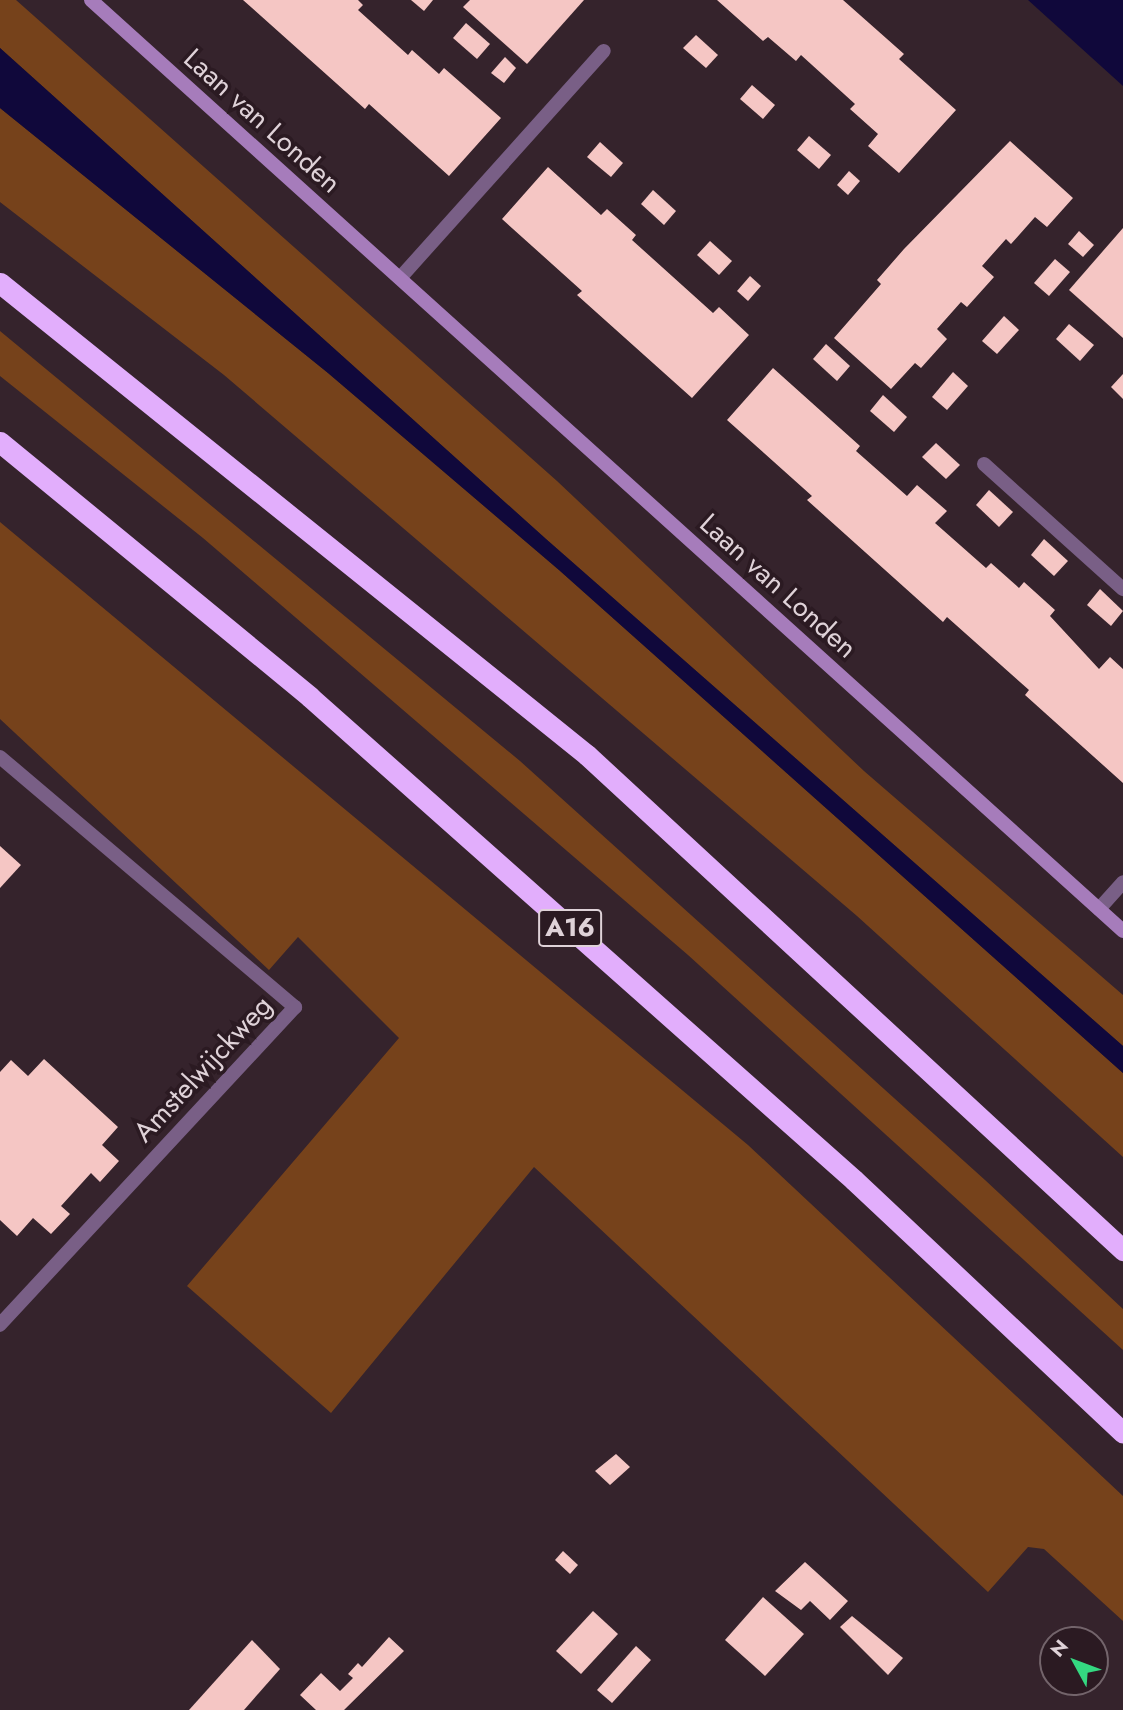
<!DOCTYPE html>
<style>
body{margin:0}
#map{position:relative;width:1123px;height:1710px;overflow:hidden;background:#35232c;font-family:Jost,sans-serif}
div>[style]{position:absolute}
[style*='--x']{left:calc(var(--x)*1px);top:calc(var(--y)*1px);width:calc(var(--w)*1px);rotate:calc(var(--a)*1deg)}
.green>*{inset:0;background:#76421b}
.water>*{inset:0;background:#10083b}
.building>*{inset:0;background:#f5c6c4}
.lane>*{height:14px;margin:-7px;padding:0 7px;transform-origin:7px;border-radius:7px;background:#795f86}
.street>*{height:14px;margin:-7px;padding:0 7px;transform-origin:7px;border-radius:7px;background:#795f86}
.secondary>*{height:14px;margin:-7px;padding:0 7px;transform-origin:7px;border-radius:7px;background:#a67cbb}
.highway>*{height:21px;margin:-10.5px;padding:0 10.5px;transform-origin:10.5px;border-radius:10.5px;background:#e2aefc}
span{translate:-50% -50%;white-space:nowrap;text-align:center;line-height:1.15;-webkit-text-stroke:7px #2b1a22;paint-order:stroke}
.shield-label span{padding:2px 5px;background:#2b1a22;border:2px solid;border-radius:5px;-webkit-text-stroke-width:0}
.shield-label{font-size:26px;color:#dfd2d8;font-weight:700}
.street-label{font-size:28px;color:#dfd2d8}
.north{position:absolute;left:1039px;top:1626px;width:70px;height:70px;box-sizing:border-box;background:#2b1a22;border:2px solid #73646b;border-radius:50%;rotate:311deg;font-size:19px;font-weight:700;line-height:28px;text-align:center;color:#dfd2d8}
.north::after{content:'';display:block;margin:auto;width:24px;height:32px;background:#34d881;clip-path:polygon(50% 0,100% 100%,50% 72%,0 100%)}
</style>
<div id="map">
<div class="green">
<div style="clip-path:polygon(0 0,16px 0,195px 159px,557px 481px,864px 771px,1123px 995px,1123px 1046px,546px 539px,0 48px)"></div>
<div style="clip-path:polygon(0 108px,328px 373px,559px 570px,1123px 1073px,1123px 1157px,857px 916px,224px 375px,0 202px)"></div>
<div style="clip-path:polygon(0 331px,520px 761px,985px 1180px,1123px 1309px,1123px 1350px,688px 955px,203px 538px,0 376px)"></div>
<div style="clip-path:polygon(0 522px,748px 1145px,1123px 1496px,1123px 1621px,1044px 1549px,1028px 1547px,988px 1592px,534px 1167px,331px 1413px,187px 1286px,399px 1038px,298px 937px,269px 970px,0 719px)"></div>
</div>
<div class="water">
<div style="clip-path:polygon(1028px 0,1123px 0,1123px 86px)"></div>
<div style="clip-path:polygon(0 48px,546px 539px,1123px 1046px,1123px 1073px,559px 570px,328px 373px,0 108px)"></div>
</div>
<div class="building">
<div style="clip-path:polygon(243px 0,358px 0,363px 5px,358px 10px,408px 55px,412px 50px,439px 74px,444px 68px,501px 118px,449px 176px,369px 104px,365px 109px)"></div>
<div style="clip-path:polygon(411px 0,433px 0,424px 11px)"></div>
<div style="clip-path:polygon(470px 0,584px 0,527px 64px,463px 7px)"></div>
<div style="clip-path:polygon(717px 0,843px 0,904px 54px,899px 59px,956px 110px,899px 173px,868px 146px,878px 134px,850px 109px,855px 104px,801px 55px,796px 61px,768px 37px,763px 41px)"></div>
<div style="clip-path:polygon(466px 23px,490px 44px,477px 59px,453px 38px)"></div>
<div style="clip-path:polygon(696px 35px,718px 55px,706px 68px,683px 48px)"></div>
<div style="clip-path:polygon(505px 57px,516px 68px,504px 83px,491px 73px)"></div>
<div style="clip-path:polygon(752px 85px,775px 105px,763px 119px,740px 99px)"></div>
<div style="clip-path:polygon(809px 136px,831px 155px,819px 169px,797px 150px)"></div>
<div style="clip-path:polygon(1010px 141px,1073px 198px,1047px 227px,1035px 217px,1011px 244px,1006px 239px,982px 266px,994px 277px,967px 307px,961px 302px,937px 329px,947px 339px,921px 368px,915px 363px,891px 389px,834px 338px,881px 284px,877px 280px,904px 249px)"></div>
<div style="clip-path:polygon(600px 142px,623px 163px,611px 177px,587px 157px)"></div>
<div style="clip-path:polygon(548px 167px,601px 215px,607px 209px,636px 235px,632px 240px,713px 313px,719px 307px,749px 335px,692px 398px,577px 295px,582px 291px,502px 219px)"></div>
<div style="clip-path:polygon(849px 171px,860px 181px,848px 195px,837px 185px)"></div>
<div style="clip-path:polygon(653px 190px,676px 211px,664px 225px,641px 204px)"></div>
<div style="clip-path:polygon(1123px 228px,1123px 338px,1069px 290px)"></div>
<div style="clip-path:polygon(1079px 231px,1094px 245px,1083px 257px,1068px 244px)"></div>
<div style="clip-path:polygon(710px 241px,732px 261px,719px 275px,697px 255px)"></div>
<div style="clip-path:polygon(1055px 259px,1070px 272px,1049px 296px,1034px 283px)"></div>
<div style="clip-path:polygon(750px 276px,761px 286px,748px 301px,737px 291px)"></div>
<div style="clip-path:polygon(1004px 316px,1019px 330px,997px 354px,982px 341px)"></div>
<div style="clip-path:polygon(1069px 324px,1094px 345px,1080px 361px,1056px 339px)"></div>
<div style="clip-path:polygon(826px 344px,850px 366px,837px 381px,813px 359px)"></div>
<div style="clip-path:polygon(773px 368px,860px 446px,856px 451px,907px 496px,917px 485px,947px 511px,935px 523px,986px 568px,991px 563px,1019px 588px,1024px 582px,1055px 610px,1050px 616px,1099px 669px,1110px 657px,1123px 669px,1123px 783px,1025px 695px,1029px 690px,947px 617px,943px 622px,807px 500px,812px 496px,727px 420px)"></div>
<div style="clip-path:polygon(953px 372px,968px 386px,947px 410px,932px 397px)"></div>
<div style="clip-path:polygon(1123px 374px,1123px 399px,1111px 387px)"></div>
<div style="clip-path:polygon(883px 395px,907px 417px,894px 432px,870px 411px)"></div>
<div style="clip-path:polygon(936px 443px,960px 465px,946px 479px,922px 457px)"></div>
<div style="clip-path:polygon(989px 490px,1013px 512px,999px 527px,976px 505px)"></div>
<div style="clip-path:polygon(1044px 539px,1068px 561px,1054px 576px,1031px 555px)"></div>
<div style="clip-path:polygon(1100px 589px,1123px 611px,1111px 626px,1087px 605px)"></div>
<div style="clip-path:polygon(0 846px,21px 865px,0 888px)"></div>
<div style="clip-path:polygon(44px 1059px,118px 1127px,102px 1145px,119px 1161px,100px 1182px,91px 1173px,61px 1206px,70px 1214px,51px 1234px,33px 1218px,17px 1236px,0 1220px,0 1072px,11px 1060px,28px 1076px)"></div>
<div style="clip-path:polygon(616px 1454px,630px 1467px,610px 1485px,595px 1471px)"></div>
<div style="clip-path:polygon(563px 1551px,578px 1565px,570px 1574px,555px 1560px)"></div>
<div style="clip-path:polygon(805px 1562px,848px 1601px,830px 1620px,810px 1601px,801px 1610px,775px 1591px)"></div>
<div style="clip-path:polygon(763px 1597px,804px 1634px,765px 1676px,725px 1640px)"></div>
<div style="clip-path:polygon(593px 1611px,618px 1634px,581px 1674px,556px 1651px)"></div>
<div style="clip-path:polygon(852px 1616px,903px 1658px,888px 1675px,840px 1627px)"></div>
<div style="clip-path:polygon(389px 1637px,404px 1651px,344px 1710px,316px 1710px,300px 1695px,321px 1673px,340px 1691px,353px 1678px,348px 1674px,358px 1663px,362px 1667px)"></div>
<div style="clip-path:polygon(252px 1640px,280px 1669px,244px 1710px,189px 1710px)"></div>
<div style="clip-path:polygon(636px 1646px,651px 1660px,612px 1703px,597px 1690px)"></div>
</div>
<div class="lane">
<div style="--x:400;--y:278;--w:305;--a:-48.1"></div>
<div style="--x:984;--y:464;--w:187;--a:42"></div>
</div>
<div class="street">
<div style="--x:0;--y:757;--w:387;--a:40.3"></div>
<div style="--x:295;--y:1007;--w:434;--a:132.9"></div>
<div style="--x:1099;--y:909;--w:36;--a:-48"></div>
</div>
<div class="secondary">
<div style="--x:91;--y:0;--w:1390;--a:42.05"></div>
</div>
<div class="highway">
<div style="--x:0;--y:283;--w:753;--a:38.8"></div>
<div style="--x:587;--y:755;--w:730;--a:42.72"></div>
<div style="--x:0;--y:442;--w:401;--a:39.4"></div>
<div style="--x:310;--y:697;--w:727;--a:41.6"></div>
<div style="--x:854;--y:1180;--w:369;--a:43.2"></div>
</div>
<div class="shield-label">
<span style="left:570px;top:928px">A16</span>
</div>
<div class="street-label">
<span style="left:262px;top:121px;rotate:42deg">Laan van Londen</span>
<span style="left:778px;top:586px;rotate:42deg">Laan van Londen</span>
<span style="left:203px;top:1069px;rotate:-47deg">Amstelwijckweg</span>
</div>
<div class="north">N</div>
</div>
